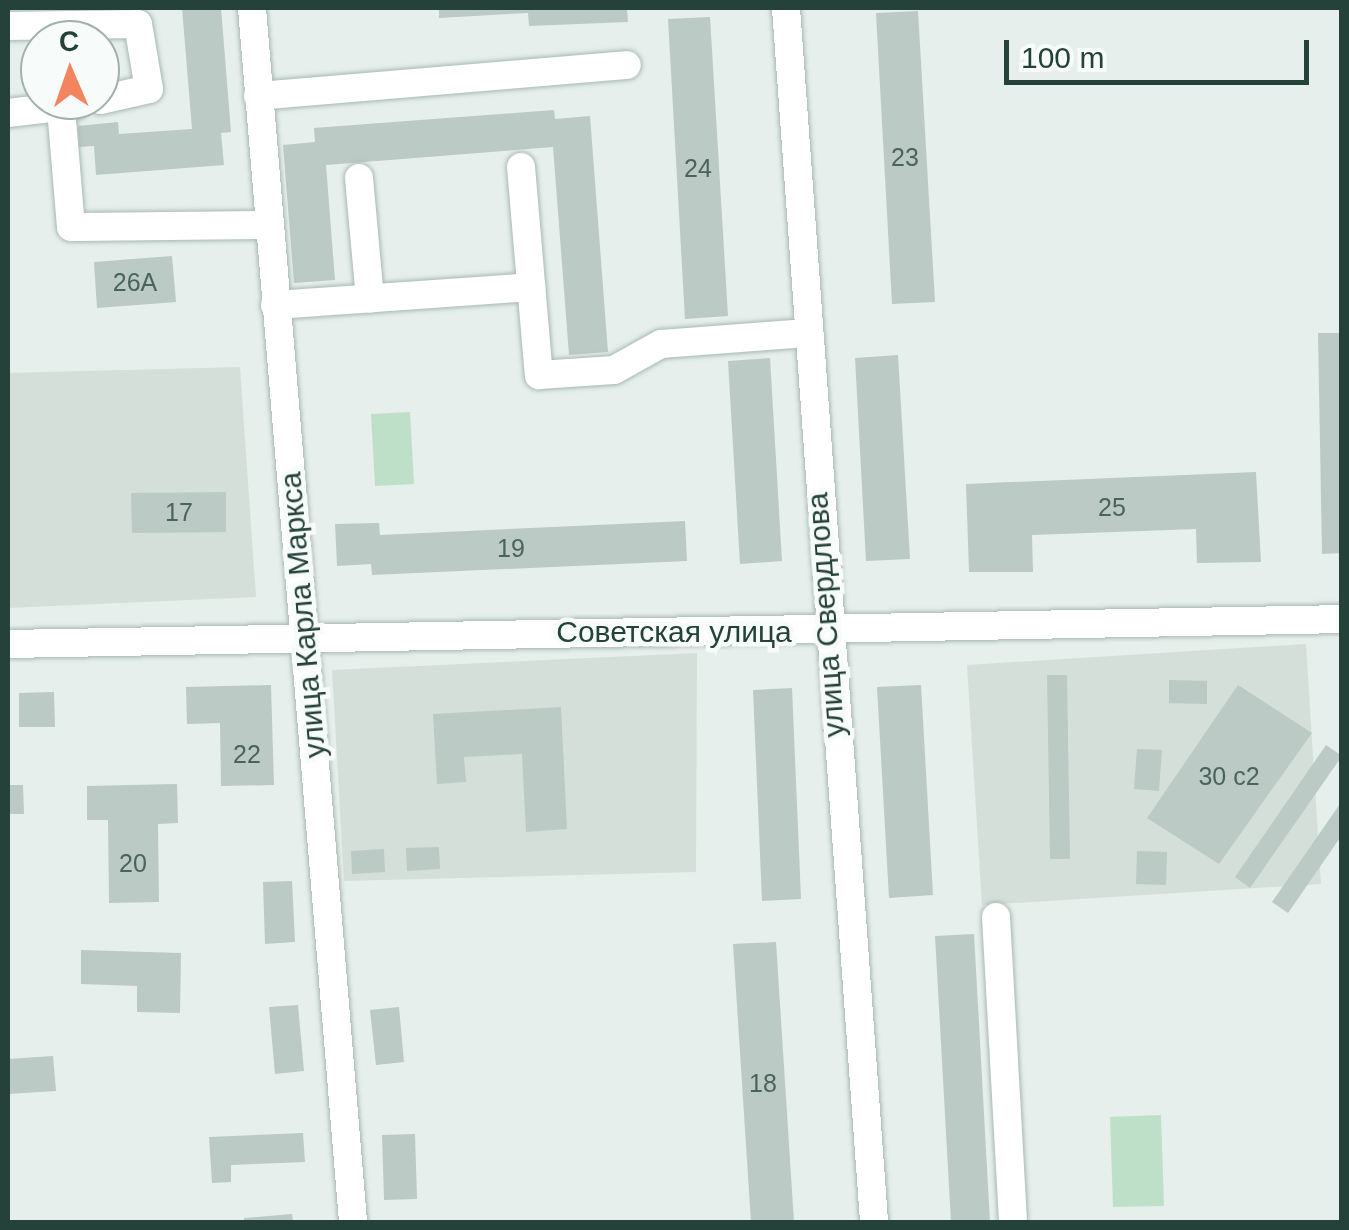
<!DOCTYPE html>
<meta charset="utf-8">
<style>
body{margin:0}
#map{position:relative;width:1349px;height:1230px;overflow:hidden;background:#e6efeb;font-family:Helvetica,sans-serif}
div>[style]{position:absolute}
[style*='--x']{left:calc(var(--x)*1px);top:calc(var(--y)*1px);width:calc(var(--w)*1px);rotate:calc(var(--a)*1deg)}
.built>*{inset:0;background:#d4dfda}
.green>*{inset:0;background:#bfe0c8}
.building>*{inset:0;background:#bbcac4}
.roads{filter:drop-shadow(0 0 2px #a8b8b2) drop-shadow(0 0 2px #a8b8b2)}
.minor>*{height:28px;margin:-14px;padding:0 14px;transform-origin:14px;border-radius:14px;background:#fff}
span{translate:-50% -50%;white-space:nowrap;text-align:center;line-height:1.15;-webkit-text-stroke:9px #f7fbf9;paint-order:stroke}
.number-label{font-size:25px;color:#4a645c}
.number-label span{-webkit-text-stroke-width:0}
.street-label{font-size:30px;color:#24423a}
.frame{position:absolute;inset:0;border:10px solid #24423a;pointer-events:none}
.north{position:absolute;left:20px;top:20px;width:100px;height:100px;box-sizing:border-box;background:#f7fbf9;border:2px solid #a3b1ad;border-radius:50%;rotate:358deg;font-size:28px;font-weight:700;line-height:40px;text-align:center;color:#24423a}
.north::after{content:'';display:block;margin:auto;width:35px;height:45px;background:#f4845f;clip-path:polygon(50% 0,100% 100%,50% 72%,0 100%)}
.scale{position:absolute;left:1004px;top:40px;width:305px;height:45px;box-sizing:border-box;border:5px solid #24423a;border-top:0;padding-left:12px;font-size:30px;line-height:35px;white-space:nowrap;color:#24423a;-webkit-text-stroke:8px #f7fbf9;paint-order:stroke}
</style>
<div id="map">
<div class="built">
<div style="clip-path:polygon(240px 367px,256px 597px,8px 608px,8px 373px)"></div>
<div style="clip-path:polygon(1306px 644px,1321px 884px,982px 905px,967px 665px)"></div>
<div style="clip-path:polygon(697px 653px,696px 872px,344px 881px,332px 670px)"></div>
</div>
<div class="green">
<div style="clip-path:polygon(410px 412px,414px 484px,375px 486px,371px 414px)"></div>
<div style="clip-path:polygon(1161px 1115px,1164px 1206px,1113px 1207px,1110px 1117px)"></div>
</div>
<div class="building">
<div style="clip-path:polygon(182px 8px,221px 8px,231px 132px,221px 133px,224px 165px,96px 175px,94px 146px,79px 147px,78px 126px,118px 122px,119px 134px,192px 129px)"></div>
<div style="clip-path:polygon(439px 8px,627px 8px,628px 22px,529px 26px,528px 13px,439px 18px)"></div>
<div style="clip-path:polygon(918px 11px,935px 302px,892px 304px,876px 13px)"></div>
<div style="clip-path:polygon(710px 17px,728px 316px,685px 319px,668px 19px)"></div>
<div style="clip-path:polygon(554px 110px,555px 119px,590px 116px,608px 352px,569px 355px,553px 147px,326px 165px,335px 280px,294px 283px,283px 145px,315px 142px,314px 128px)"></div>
<div style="clip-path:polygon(172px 256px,176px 302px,97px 308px,94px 262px)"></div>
<div style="clip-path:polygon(1318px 333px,1342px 333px,1342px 553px,1322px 554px)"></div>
<div style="clip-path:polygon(898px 355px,910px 559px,866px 561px,855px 358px)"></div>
<div style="clip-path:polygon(770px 358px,782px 561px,740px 564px,728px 361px)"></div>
<div style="clip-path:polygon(1256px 472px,1261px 562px,1197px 563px,1196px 529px,1032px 535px,1033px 572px,969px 572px,966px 484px)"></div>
<div style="clip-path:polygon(226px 492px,226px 532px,132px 533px,131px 493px)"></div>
<div style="clip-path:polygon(685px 521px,687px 561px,372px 575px,371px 564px,337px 566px,335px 524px,379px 523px,380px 535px)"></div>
<div style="clip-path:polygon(1047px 675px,1067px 675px,1070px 859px,1050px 859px)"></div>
<div style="clip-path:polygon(1169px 680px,1207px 681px,1207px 704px,1169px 703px)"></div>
<div style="clip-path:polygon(271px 685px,274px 785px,221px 786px,220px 723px,187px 724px,186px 687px)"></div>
<div style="clip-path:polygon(921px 685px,933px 895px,889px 898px,877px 687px)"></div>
<div style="clip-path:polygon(1238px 685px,1312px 733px,1219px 864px,1147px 818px)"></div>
<div style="clip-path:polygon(792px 688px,801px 899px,762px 901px,753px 690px)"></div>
<div style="clip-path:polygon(54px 692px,55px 727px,19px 727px,19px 693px)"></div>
<div style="clip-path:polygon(561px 707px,567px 829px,526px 832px,522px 754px,464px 757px,466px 782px,437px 784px,433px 714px)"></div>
<div style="clip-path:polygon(1326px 745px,1342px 756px,1250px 888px,1235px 877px)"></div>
<div style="clip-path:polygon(1137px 749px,1162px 750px,1159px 791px,1134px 789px)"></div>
<div style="clip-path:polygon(177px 784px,178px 823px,158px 824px,159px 902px,109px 903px,108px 820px,87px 820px,87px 786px)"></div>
<div style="clip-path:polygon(8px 785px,23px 785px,24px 814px,8px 814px)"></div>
<div style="clip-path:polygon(1342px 801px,1342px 835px,1288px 913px,1272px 902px)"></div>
<div style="clip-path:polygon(439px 847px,440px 869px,407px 871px,406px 848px)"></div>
<div style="clip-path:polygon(384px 849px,385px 872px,352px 874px,351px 851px)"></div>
<div style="clip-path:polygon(1137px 851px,1167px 852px,1166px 885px,1136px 884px)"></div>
<div style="clip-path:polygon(292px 881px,295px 942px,265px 944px,263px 882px)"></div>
<div style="clip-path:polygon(974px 934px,990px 1222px,951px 1222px,935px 936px)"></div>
<div style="clip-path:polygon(776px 942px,794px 1222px,751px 1222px,733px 944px)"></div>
<div style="clip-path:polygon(81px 950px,181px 953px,180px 1013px,137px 1012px,137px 986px,81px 984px)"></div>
<div style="clip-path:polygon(298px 1005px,304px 1071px,275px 1074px,269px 1007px)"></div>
<div style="clip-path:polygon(399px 1007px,404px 1062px,376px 1065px,370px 1010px)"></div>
<div style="clip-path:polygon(53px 1056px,56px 1091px,8px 1094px,8px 1059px)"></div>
<div style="clip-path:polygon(303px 1133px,305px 1162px,231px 1165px,231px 1182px,212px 1183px,209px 1137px)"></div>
<div style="clip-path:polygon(415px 1134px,417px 1199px,384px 1200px,382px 1135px)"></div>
<div style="clip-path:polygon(292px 1214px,293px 1222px,244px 1222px,244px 1218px)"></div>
</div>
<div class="roads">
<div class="minor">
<div style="--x:252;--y:8;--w:1218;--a:85.24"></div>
<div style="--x:786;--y:8;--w:1217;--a:85.85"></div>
<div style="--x:8;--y:26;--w:130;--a:-0.9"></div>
<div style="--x:138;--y:24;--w:66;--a:80.4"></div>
<div style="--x:149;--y:89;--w:50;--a:167.3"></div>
<div style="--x:258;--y:96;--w:370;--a:-4.8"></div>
<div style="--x:61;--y:108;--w:119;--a:85.2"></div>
<div style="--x:71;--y:227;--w:197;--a:-0.6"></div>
<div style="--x:8;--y:113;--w:68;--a:-6.7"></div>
<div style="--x:521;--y:167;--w:209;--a:85.1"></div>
<div style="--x:539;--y:375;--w:75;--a:-3.8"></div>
<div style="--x:614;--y:370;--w:54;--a:-29"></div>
<div style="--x:661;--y:344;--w:146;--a:-4.3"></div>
<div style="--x:359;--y:178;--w:121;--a:84.8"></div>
<div style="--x:275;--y:305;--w:257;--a:-4"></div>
<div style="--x:8;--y:644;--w:1334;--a:-1.07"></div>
<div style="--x:996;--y:917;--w:305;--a:86.8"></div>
</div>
</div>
<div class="number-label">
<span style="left:905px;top:157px">23</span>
<span style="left:698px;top:168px">24</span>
<span style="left:135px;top:282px">26А</span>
<span style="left:1112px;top:507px">25</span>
<span style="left:179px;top:512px">17</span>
<span style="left:511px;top:548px">19</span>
<span style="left:247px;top:754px">22</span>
<span style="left:1229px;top:776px">30 c2</span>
<span style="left:133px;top:863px">20</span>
<span style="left:763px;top:1083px">18</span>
</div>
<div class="street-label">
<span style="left:303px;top:615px;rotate:-95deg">улица Карла Маркса</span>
<span style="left:826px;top:615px;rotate:-94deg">улица Свердлова</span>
<span style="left:674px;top:632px">Советская улица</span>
</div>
<div class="frame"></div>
<div class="north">С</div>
<div class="scale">100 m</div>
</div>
